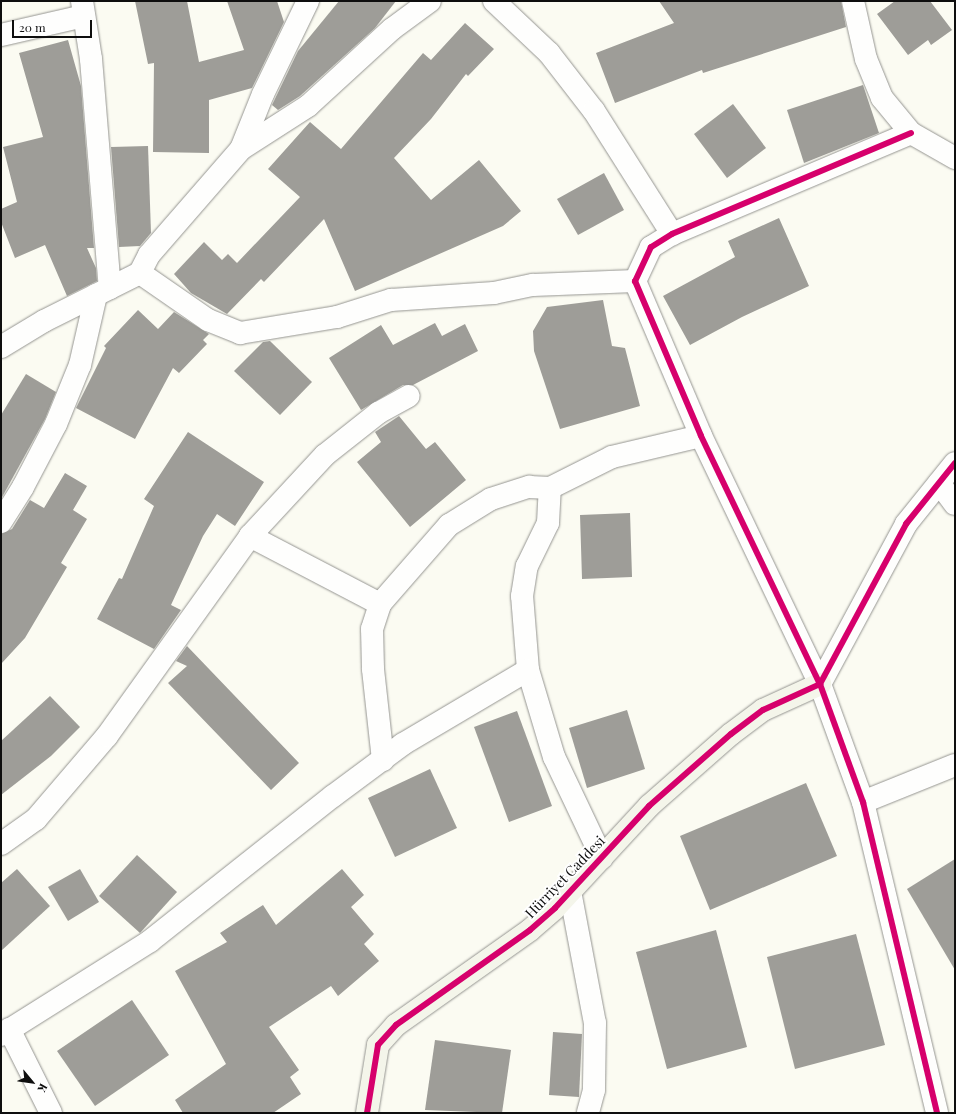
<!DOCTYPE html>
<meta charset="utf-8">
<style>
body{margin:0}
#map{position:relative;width:956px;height:1114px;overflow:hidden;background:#fbfbf2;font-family:"Playfair Display",serif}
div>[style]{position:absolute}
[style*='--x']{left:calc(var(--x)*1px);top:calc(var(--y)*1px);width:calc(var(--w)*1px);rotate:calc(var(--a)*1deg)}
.building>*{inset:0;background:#9e9d98}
.roads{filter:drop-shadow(0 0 1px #959591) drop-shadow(0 0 1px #959591)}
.street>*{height:22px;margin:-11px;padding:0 11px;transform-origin:11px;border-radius:11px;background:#fefefd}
.secondary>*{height:22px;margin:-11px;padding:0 11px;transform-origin:11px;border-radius:11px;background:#f4f5ea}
.cycleway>*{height:6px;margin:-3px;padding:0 3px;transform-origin:3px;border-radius:3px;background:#d6006c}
span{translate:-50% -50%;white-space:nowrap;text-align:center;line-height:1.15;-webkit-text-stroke:4px #fff;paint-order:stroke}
.street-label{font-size:14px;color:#0e0e0e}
.frame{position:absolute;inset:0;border:2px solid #0e0e0e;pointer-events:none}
.north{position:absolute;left:12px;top:1062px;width:40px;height:40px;-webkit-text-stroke:3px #fff;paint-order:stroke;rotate:119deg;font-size:11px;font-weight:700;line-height:16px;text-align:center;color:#0e0e0e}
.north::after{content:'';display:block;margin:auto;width:14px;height:18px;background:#0e0e0e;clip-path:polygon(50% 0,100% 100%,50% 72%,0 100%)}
.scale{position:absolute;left:12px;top:20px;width:80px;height:18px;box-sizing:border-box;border:2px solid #0e0e0e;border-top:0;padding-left:5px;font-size:12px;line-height:14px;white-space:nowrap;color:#0e0e0e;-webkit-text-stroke:3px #fff;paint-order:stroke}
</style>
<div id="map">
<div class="building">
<div style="clip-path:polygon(135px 1px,187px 1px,199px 62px,244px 50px,227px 1px,277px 1px,284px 22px,252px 88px,209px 100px,209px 153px,153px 152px,154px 63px,148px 64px)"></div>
<div style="clip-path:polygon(339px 1px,396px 1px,375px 28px,300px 96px,278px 110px,272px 105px,298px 51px)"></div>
<div style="clip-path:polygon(659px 1px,841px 1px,846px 27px,703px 73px,702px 70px,615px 103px,596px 53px,674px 23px)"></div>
<div style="clip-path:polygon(895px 1px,930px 1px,952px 30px,931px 45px,928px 40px,908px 55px,877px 14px)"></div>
<div style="clip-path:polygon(465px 23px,494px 49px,468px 76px,466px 74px,431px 119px,394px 158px,431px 200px,479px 160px,521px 211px,503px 226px,355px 291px,324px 219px,264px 282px,261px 279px,227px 314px,191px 293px,174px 274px,204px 242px,222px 260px,228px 254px,237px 263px,300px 197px,268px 169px,310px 122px,341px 149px,423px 53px,431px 60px)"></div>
<div style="clip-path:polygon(68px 40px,81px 86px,94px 248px,87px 248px,96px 268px,97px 281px,67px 296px,45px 245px,15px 258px,1px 222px,1px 209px,17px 202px,3px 147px,43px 137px,19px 53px)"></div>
<div style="clip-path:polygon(863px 85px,879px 133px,804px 163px,787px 110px)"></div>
<div style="clip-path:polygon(733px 104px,766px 148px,727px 178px,694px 134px)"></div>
<div style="clip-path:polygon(148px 146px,151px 233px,140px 246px,119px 247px,111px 147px)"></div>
<div style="clip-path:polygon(604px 173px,624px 210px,578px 235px,557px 199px)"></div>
<div style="clip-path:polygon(779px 218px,809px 286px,742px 317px,690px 345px,663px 296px,735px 257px,728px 241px)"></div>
<div style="clip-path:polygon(603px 300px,612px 346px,625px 348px,640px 406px,560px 429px,534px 351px,533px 331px,547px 307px)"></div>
<div style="clip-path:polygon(138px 310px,158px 329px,174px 312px,209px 334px,203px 340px,207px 344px,179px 373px,173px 368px,135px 439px,76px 408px,106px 348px,104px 346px)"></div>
<div style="clip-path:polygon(435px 323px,442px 336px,465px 324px,478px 351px,413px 385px,403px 385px,361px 410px,329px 358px,381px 325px,393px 345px)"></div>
<div style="clip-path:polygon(270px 341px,312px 382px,280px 415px,234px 371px,263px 342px)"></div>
<div style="clip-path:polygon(26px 374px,56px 392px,45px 419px,1px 499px,1px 415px)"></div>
<div style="clip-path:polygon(399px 416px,426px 449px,435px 442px,466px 480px,410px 527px,357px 462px,381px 442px,375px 432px)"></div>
<div style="clip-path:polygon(188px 432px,264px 482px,235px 526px,217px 514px,203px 536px,171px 605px,181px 610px,154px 649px,97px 619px,119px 578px,122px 579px,154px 506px,144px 499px)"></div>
<div style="clip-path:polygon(65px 473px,87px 486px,73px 510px,87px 519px,61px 563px,67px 567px,25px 638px,1px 664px,1px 534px,12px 529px,30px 500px,44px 508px)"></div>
<div style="clip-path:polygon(630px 513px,632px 577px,582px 579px,580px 515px)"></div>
<div style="clip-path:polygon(187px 646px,299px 763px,271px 790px,168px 683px,187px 666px,176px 661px)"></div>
<div style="clip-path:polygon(50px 696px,80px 727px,51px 756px,1px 795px,1px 741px)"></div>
<div style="clip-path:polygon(627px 710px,645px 769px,587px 788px,569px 728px)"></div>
<div style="clip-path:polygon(517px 711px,552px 806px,509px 822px,474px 727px)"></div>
<div style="clip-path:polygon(430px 769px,457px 828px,395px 857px,368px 798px)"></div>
<div style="clip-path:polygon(806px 783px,837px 856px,710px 910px,680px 836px)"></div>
<div style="clip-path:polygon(137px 855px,177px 892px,140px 933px,99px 896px)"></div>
<div style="clip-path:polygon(955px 859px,955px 970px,907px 889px)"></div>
<div style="clip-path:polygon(17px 869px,50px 906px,1px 951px,1px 883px)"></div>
<div style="clip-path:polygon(80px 869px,99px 902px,68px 921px,48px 887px)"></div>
<div style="clip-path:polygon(342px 869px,364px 895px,351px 907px,374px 934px,364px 944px,379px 961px,338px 996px,331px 986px,269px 1027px,299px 1070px,290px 1077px,301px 1094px,273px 1113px,183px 1113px,175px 1100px,226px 1064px,175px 971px,227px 942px,220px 933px,263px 905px,276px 925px)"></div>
<div style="clip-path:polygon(716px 930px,747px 1047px,667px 1069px,636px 952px)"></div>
<div style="clip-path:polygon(856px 934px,885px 1045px,795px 1069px,767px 957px)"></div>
<div style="clip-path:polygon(132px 1000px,169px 1055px,95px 1106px,57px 1051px)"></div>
<div style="clip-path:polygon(553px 1032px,582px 1034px,579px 1097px,549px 1095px)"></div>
<div style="clip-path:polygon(435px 1040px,511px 1050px,502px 1113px,425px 1110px)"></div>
</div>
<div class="roads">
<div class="street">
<div style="--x:82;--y:1;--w:59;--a:81.2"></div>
<div style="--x:91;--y:59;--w:230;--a:85.3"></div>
<div style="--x:308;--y:1;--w:103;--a:115.8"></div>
<div style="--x:263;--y:94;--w:59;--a:111.8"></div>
<div style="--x:241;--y:149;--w:140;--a:131"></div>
<div style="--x:149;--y:255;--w:20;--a:117"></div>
<div style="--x:140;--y:273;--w:83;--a:34.7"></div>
<div style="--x:208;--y:320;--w:35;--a:22"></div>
<div style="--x:240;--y:333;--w:98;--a:-9.4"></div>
<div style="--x:337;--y:317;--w:57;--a:-17.5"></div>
<div style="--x:391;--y:300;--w:103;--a:-3.9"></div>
<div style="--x:494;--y:293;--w:40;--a:-12"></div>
<div style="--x:533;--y:285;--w:102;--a:-2.2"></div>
<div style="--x:494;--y:1;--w:76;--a:43.4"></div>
<div style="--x:549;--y:53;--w:73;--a:52.2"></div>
<div style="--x:594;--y:111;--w:146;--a:57.6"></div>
<div style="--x:853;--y:1;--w:59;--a:77.4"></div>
<div style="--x:866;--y:59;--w:42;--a:67.7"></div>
<div style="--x:882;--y:98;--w:45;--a:50.4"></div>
<div style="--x:911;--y:133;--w:51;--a:29.6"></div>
<div style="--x:1;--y:35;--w:85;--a:-12.9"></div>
<div style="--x:911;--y:133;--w:259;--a:157.1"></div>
<div style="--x:672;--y:234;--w:25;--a:148"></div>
<div style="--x:651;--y:247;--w:38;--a:115"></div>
<div style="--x:635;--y:281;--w:168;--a:66.9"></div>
<div style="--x:701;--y:436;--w:275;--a:64.4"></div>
<div style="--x:820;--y:684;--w:126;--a:70"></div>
<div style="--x:863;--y:802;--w:320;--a:76.6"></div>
<div style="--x:241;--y:149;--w:80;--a:-32.7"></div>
<div style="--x:308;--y:106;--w:114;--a:-42.5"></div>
<div style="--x:392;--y:29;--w:47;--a:-36.4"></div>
<div style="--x:1;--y:347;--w:50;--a:-31.2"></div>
<div style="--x:44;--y:321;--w:107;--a:-26.6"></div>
<div style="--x:939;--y:483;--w:26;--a:53"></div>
<div style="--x:1;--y:522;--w:41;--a:-57.8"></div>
<div style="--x:23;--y:487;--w:71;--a:-62.4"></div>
<div style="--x:56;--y:424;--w:64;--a:-67.9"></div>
<div style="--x:80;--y:365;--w:72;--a:-77.1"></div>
<div style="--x:250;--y:536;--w:147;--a:27.6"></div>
<div style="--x:820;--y:684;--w:182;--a:-61.7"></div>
<div style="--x:906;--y:524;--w:78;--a:-51.2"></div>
<div style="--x:383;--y:760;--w:92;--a:-96.3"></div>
<div style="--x:373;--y:669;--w:40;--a:-91.4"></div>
<div style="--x:372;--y:629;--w:26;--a:-72"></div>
<div style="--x:380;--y:604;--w:105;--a:-48.9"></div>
<div style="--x:449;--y:525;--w:49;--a:-31.8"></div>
<div style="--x:491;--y:499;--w:40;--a:-18"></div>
<div style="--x:529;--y:487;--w:21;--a:3"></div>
<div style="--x:863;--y:802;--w:99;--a:-21.9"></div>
<div style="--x:1;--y:844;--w:43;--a:-35.5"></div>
<div style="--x:36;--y:819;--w:109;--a:-49.5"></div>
<div style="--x:107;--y:736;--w:246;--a:-54.4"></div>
<div style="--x:250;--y:536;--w:110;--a:-47.2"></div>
<div style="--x:325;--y:455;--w:68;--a:-38.4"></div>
<div style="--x:378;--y:413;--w:35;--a:-29"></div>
<div style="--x:602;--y:858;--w:112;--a:-115.4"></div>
<div style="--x:554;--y:757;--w:91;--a:-106.6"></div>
<div style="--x:528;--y:670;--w:74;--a:-94.6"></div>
<div style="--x:522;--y:596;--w:30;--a:-81"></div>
<div style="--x:527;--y:566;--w:48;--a:-64"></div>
<div style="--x:548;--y:523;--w:35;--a:-87"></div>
<div style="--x:550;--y:488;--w:69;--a:-26.6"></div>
<div style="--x:612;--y:457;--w:91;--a:-13.3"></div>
<div style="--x:570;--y:891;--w:134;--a:79.3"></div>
<div style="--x:595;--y:1023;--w:67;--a:90.9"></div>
<div style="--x:594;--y:1090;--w:24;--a:105"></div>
<div style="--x:9;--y:1029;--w:94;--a:63.4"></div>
<div style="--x:1;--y:1035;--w:176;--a:-32.2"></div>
<div style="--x:150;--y:941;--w:233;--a:-38.4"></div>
<div style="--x:333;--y:796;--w:87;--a:-36.6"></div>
<div style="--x:403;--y:744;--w:145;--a:-30.6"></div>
</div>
<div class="secondary">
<div style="--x:367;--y:1113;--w:69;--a:-80.8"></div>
<div style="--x:378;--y:1045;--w:27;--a:-48"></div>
<div style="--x:396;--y:1025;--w:164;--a:-35.3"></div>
<div style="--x:530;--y:930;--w:33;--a:-41"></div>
<div style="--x:555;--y:908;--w:139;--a:-47.3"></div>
<div style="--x:649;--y:806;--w:109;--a:-41.3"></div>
<div style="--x:731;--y:734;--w:40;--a:-37"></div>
<div style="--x:763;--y:710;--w:63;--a:-24.5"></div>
</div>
</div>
<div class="cycleway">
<div style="--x:911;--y:133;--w:259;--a:157.1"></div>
<div style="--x:672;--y:234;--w:25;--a:148"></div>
<div style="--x:651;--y:247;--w:38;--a:115"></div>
<div style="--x:635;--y:281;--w:168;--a:66.9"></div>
<div style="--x:701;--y:436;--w:275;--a:64.4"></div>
<div style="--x:820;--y:684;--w:126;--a:70"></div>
<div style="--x:863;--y:802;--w:320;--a:76.6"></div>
<div style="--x:367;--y:1113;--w:69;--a:-80.8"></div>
<div style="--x:378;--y:1045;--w:27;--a:-48"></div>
<div style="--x:396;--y:1025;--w:164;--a:-35.3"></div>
<div style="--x:530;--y:930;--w:33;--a:-41"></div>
<div style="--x:555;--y:908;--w:139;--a:-47.3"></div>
<div style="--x:649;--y:806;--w:109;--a:-41.3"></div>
<div style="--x:731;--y:734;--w:40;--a:-37"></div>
<div style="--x:763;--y:710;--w:63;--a:-24.5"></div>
<div style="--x:820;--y:684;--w:182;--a:-61.7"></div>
<div style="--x:906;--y:524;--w:78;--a:-51.2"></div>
</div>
<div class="street-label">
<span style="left:565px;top:877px;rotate:-46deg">Hürriyet Caddesi</span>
</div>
<div class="frame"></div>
<div class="north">K</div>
<div class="scale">20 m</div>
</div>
